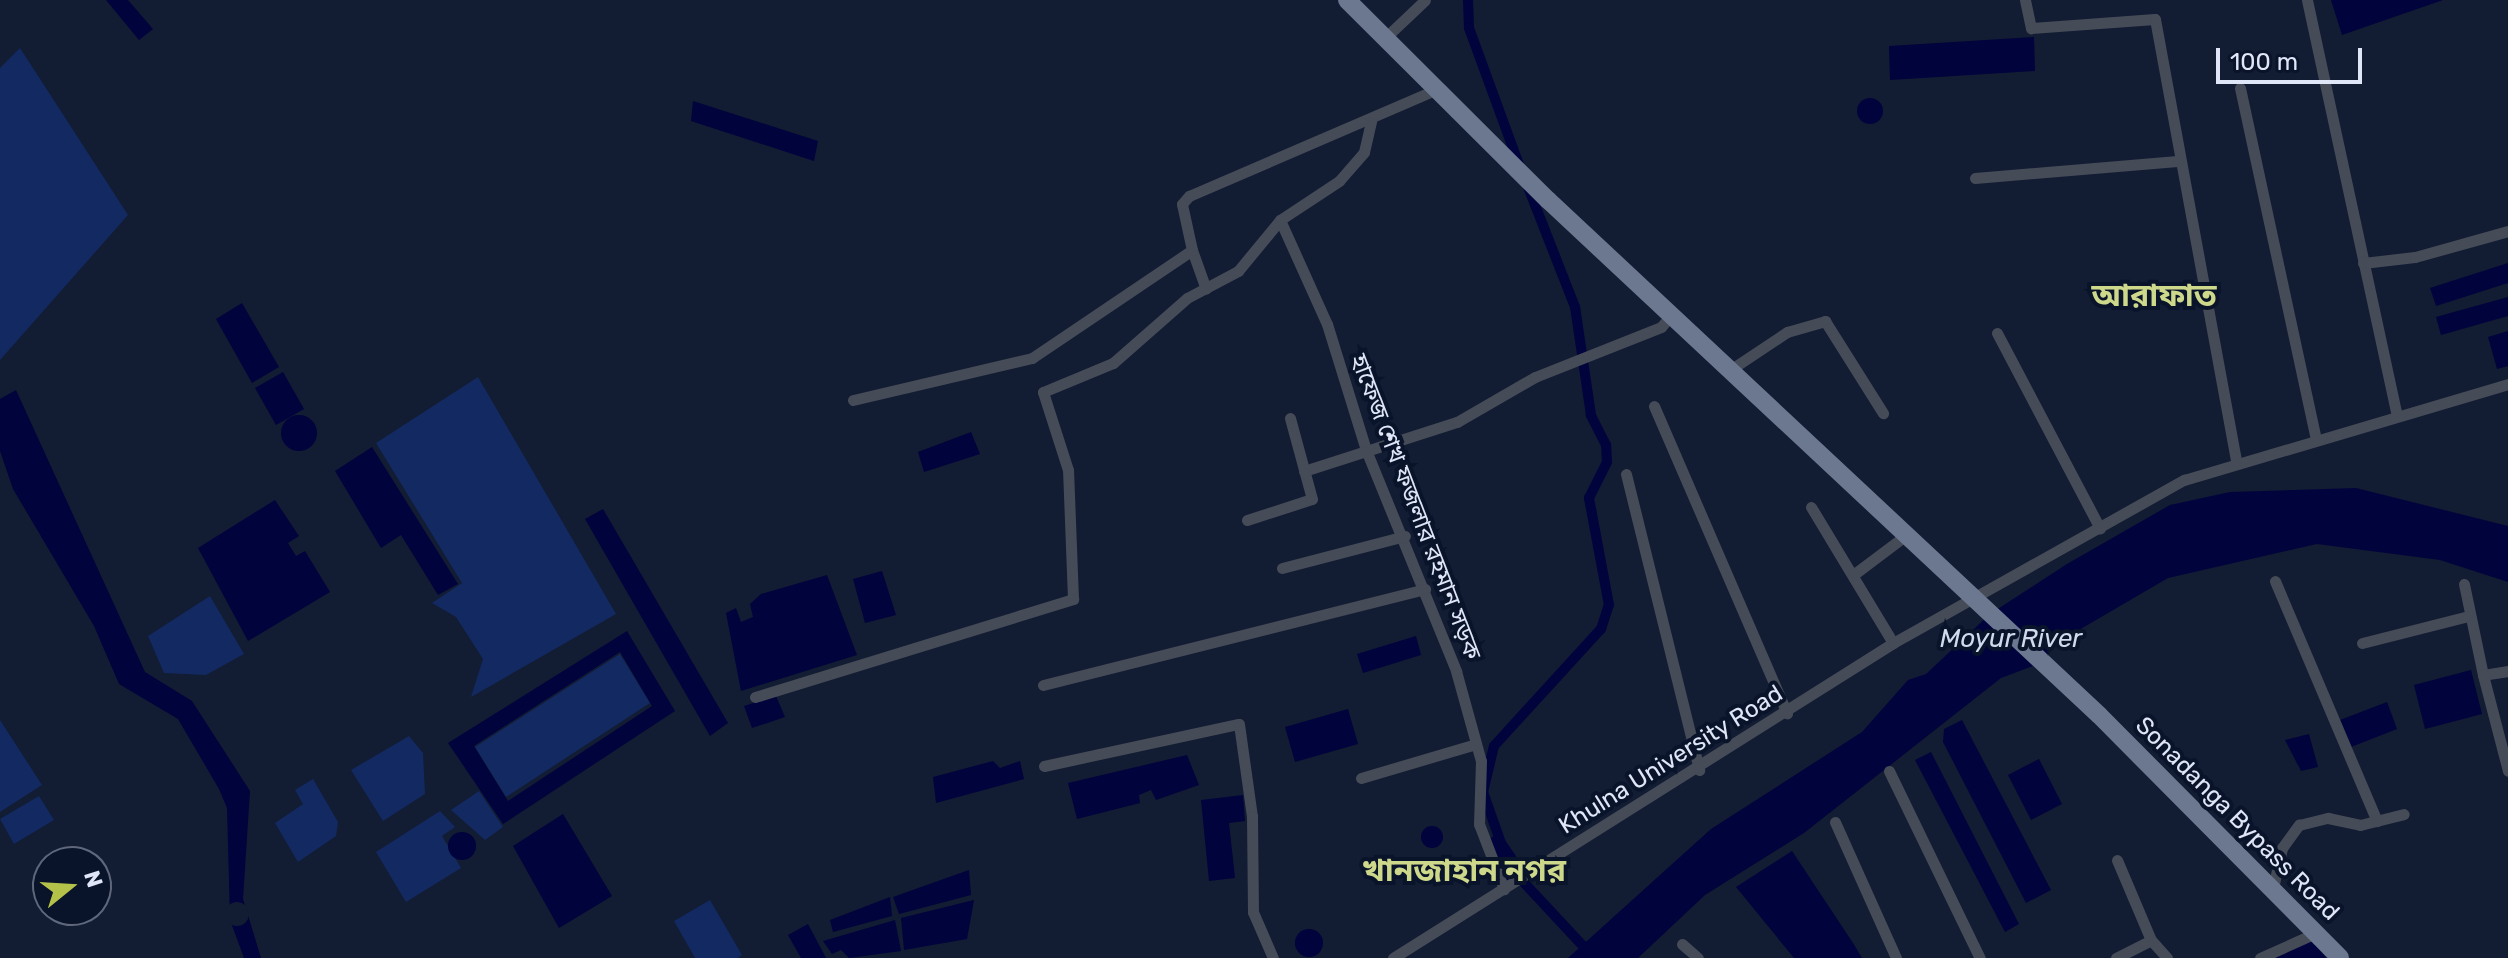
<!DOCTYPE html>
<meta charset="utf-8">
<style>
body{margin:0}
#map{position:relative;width:2508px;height:958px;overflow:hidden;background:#121c33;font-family:Rubik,"Noto Sans Bengali",sans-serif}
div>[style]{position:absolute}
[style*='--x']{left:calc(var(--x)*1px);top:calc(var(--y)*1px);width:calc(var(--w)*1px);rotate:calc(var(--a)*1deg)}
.green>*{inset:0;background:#132961}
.water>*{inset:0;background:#01033c}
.round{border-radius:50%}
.pier>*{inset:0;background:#121c33}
.canal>*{height:10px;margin:-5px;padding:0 5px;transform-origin:5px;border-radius:5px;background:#01033c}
.street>*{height:11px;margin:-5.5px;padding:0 5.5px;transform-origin:5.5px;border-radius:5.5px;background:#454b57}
.primary>*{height:18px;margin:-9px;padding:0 9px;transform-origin:9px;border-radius:9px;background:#6c7890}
span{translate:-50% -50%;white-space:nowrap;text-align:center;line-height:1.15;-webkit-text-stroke:8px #091329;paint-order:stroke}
.street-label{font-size:24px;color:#dee6f7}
.water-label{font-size:26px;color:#d1daed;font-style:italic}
.district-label{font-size:32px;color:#cdd88b;font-weight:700}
.north{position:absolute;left:32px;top:846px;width:80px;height:80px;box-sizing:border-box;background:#091329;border:2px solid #5e677b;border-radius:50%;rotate:72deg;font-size:22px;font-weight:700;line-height:32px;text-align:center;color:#dee6f7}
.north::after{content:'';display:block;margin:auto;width:28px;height:36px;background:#b5c249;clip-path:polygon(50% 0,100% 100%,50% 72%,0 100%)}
.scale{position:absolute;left:2216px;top:48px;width:146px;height:36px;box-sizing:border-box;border:4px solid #dee6f7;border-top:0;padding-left:10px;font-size:24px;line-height:28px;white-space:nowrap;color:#dee6f7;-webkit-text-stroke:6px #091329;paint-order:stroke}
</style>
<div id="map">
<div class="green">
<div style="clip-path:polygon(20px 48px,128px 215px,0 360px,0 68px)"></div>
<div style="clip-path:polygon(478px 377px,616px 614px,471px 697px,483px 659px,456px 617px,432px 603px,462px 583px,376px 443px)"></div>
<div style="clip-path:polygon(210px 596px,244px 654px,206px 675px,164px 673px,148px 636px)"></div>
<div style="clip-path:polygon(620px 654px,650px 703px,506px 797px,475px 747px)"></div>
<div style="clip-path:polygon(0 720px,42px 785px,0 812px)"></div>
<div style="clip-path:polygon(409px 736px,423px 753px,425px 794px,383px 821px,351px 770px)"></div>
<div style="clip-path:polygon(313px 779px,338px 822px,336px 836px,298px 862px,275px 823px,303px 804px,295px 790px)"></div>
<div style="clip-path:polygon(479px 791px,503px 827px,485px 840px,451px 810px)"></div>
<div style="clip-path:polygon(39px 796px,54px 820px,14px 844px,0 819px)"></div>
<div style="clip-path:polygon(440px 811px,455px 827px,442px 836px,461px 868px,406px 902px,376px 852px)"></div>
<div style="clip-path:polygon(710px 900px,742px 955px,738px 958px,695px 958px,674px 921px)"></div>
</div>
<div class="water">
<div style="clip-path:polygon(106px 0,128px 0,153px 29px,139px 40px)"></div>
<div style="clip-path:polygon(2331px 0,2443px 0,2342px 35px)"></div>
<div style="clip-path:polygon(2034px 37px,2035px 71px,1890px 80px,1889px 46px)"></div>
<div class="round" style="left:1857px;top:98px;width:26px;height:26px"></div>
<div style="clip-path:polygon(693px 101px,818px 141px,814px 161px,691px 121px)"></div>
<div style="clip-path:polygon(2508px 263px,2508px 283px,2436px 306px,2430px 288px)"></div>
<div style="clip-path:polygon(2508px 297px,2508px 316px,2441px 335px,2436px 317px)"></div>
<div style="clip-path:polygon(242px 303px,279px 367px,252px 383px,216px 319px)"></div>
<div style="clip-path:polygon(2508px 331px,2508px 366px,2497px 369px,2488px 337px)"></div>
<div style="clip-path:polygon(283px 372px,304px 409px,276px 425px,255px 388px)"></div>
<div style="clip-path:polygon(16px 390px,145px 672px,192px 701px,250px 791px,243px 899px,261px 958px,244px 958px,230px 920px,227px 808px,219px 789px,178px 719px,119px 684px,94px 626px,13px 489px,0 451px,0 399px)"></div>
<div class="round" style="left:281px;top:415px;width:36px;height:36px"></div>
<div style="clip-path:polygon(971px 432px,980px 454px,924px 472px,918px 452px)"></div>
<div style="clip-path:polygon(372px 447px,458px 584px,438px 595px,401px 535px,381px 548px,335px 471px)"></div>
<div style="clip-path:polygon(2356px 488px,2508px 526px,2508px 582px,2440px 560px,2317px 544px,2168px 578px,2060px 641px,2038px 664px,2001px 678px,1804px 833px,1705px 895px,1638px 958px,1568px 958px,1711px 829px,1862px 732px,1908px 680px,1926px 674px,1990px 614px,2067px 564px,2170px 505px,2230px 492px)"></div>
<div style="clip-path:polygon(275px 500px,299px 536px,288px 543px,296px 556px,305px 551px,330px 592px,248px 641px,198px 548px)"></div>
<div style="clip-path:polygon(603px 509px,728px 723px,710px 736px,585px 519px)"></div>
<div style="clip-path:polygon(882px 571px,896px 615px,865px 623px,853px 579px)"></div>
<div style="clip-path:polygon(827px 575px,857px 655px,741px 691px,726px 613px,736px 608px,741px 622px,753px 617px,750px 604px,761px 594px)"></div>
<div style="clip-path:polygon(evenodd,627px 631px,675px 711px,503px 824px,448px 743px,627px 631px,620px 652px,652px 706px,508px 801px,474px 746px,620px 652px)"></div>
<div style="clip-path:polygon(1416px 636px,1421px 655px,1363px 673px,1357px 654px)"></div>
<div style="clip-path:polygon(2471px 670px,2482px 714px,2425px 729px,2414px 685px)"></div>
<div style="clip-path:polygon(776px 696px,785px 717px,752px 728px,744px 706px)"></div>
<div style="clip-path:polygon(2387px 702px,2397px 729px,2351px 747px,2340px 720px)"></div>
<div style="clip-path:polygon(1348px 709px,1358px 744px,1295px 762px,1285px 727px)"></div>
<div style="clip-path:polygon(1962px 720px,2051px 890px,2026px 903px,1943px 742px,1944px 729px)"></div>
<div style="clip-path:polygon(2309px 734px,2318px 767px,2301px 771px,2285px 740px)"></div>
<div style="clip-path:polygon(1931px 752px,2019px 924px,2005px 932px,1915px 760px)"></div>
<div style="clip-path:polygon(1187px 755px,1199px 785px,1156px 800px,1151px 790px,1139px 795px,1140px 803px,1077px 819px,1068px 783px)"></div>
<div style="clip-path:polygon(2039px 759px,2062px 804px,2031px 820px,2008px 775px)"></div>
<div style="clip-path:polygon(993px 761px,1000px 768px,1020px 761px,1024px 779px,936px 803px,933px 777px)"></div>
<div style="clip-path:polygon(1243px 795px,1245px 821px,1229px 823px,1235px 878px,1209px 881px,1201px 800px)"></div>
<div style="clip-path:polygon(563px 814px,612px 896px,559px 928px,513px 846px)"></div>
<div class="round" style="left:1421px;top:826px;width:22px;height:22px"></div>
<div class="round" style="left:448px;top:832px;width:28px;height:28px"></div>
<div style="clip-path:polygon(1500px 833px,1527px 872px,1507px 881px,1487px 840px)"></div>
<div style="clip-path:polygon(1792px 851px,1853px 943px,1862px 958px,1794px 958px,1736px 887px)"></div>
<div style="clip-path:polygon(969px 870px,971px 895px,899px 914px,893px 897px)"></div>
<div style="clip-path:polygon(890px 897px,892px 916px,833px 932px,830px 920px)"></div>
<div style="clip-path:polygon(974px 900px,967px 939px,904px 950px,901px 918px)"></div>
<div style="clip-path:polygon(895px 920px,901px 951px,849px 958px,841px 950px,832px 954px,823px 941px)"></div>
<div style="clip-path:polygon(808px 924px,826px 958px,801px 958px,788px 935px)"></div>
<div class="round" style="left:1295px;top:929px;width:28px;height:28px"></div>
<div style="clip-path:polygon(2312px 940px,2326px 958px,2271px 958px)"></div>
</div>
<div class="pier">
<div class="round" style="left:225px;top:902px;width:24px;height:24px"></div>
</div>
<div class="canal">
<div style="--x:1468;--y:0;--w:28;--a:88"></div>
<div style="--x:1469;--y:28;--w:146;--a:69.9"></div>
<div style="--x:1502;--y:846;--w:57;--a:-109.4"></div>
<div style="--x:1483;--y:792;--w:47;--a:-76.6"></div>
<div style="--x:1494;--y:746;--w:159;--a:-47.6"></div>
<div style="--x:1601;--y:629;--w:25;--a:-72"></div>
<div style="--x:1609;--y:605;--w:109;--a:-100.6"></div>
<div style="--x:1589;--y:498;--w:40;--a:-63.4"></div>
<div style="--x:1607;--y:462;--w:17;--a:-93"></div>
<div style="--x:1606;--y:445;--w:34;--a:-117"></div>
<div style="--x:1591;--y:415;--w:109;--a:-98.4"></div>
<div style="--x:1575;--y:307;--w:129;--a:-111.4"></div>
<div style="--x:1517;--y:875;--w:113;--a:47.1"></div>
</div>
<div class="street">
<div style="--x:2025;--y:0;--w:29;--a:78"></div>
<div style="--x:2031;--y:28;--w:124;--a:-4.2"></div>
<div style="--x:2155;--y:19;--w:452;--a:79.6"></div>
<div style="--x:2307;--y:0;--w:426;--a:77.8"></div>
<div style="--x:1385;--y:38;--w:55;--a:-43.5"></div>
<div style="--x:2240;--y:88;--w:360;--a:77.8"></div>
<div style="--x:1975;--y:178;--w:203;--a:-4.8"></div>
<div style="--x:1280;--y:220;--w:114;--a:65.7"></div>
<div style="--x:1327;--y:324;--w:132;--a:72.8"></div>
<div style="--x:1366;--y:450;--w:239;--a:67.8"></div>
<div style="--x:1456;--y:671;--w:93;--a:74.5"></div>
<div style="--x:1481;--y:761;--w:63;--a:91.8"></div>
<div style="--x:1479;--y:824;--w:70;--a:69"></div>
<div style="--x:1192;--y:250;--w:41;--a:70.3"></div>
<div style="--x:2363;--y:263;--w:52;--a:-6.6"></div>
<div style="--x:2415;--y:257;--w:97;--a:-15.6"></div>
<div style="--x:1997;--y:333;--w:221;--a:62.2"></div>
<div style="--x:1730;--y:370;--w:69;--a:-33.7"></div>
<div style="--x:1787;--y:332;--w:40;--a:-16"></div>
<div style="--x:1825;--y:321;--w:109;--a:57.8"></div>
<div style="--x:853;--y:400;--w:184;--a:-13.2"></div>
<div style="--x:1032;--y:358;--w:193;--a:-34"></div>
<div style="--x:1192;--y:250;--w:47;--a:-102.3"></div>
<div style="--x:1182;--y:204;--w:11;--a:-49"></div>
<div style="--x:1189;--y:196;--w:271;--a:-23.3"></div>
<div style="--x:1654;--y:406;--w:335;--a:66.6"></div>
<div style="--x:1304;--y:471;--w:161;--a:-17.8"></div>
<div style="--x:1457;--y:422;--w:90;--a:-30"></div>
<div style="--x:1535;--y:377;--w:136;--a:-21.6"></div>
<div style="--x:1661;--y:327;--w:18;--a:-49"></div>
<div style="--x:1626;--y:474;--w:305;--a:76.1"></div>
<div style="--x:1811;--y:507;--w:159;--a:58.9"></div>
<div style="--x:1247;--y:520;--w:68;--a:-17.9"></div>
<div style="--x:1312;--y:499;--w:84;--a:-105.2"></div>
<div style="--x:1282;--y:568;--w:127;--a:-14.6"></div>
<div style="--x:1853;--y:575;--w:66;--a:-37"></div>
<div style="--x:2275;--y:581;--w:261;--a:67"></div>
<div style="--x:2464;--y:584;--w:93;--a:78.2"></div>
<div style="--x:2362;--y:643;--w:110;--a:-14.2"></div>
<div style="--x:2508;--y:671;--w:25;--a:171"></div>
<div style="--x:2483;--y:675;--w:99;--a:75.4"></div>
<div style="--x:1043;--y:685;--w:394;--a:-14.1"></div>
<div style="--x:755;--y:697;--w:333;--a:-17.1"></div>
<div style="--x:1073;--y:599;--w:129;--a:-92.2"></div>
<div style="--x:1068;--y:470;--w:82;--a:-107.8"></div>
<div style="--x:1043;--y:392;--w:76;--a:-22.5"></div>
<div style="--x:1113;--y:363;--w:98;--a:-41.3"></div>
<div style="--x:1187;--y:298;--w:58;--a:-27.9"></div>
<div style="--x:1238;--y:271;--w:66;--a:-50.5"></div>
<div style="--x:1280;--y:220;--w:71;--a:-33.5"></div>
<div style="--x:1339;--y:181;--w:38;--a:-49"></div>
<div style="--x:1364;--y:152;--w:31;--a:-77"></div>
<div style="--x:1044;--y:766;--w:199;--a:-12.2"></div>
<div style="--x:1239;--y:724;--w:93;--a:82"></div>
<div style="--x:1252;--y:816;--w:96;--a:89.4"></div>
<div style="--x:1253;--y:912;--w:50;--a:66.5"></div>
<div style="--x:1889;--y:771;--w:208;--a:64.1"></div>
<div style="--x:1361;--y:778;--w:120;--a:-16.5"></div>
<div style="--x:1835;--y:822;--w:149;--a:65.8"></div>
<div style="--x:2117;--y:860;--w:87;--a:67"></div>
<div style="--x:2151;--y:940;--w:24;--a:48"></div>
<div style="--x:2273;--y:888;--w:41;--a:-77.3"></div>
<div style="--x:2282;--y:848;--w:29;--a:-54"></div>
<div style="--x:2299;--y:825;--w:30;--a:-14"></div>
<div style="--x:2328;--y:818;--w:33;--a:12"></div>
<div style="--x:2360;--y:825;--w:45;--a:-14"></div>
<div style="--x:1682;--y:944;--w:21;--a:41"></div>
<div style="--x:1393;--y:958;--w:591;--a:-32.21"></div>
<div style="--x:1893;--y:643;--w:334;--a:-29.3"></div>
<div style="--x:2184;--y:480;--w:338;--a:-16.5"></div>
<div style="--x:2116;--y:958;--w:39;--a:-27"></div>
<div style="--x:2260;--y:958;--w:61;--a:-24.1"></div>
</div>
<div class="primary">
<div style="--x:1347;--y:0;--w:284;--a:44.9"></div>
<div style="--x:1548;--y:200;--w:754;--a:43.07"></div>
<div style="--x:2099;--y:715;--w:342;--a:45.2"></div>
</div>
<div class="street-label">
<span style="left:1415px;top:507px;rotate:69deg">হাফেজ শেখ ফজলার রহমান সড়ক</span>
<span style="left:1671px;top:760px;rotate:-32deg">Khulna University Road</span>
<span style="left:2237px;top:819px;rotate:45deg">Sonadanga Bypass Road</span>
</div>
<div class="water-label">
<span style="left:2011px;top:639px">Moyur River</span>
</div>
<div class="district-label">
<span style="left:2154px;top:295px">আরাফাত</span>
<span style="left:1464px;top:870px">খানজাহান নগর</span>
</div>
<div class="north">N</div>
<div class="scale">100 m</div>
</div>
